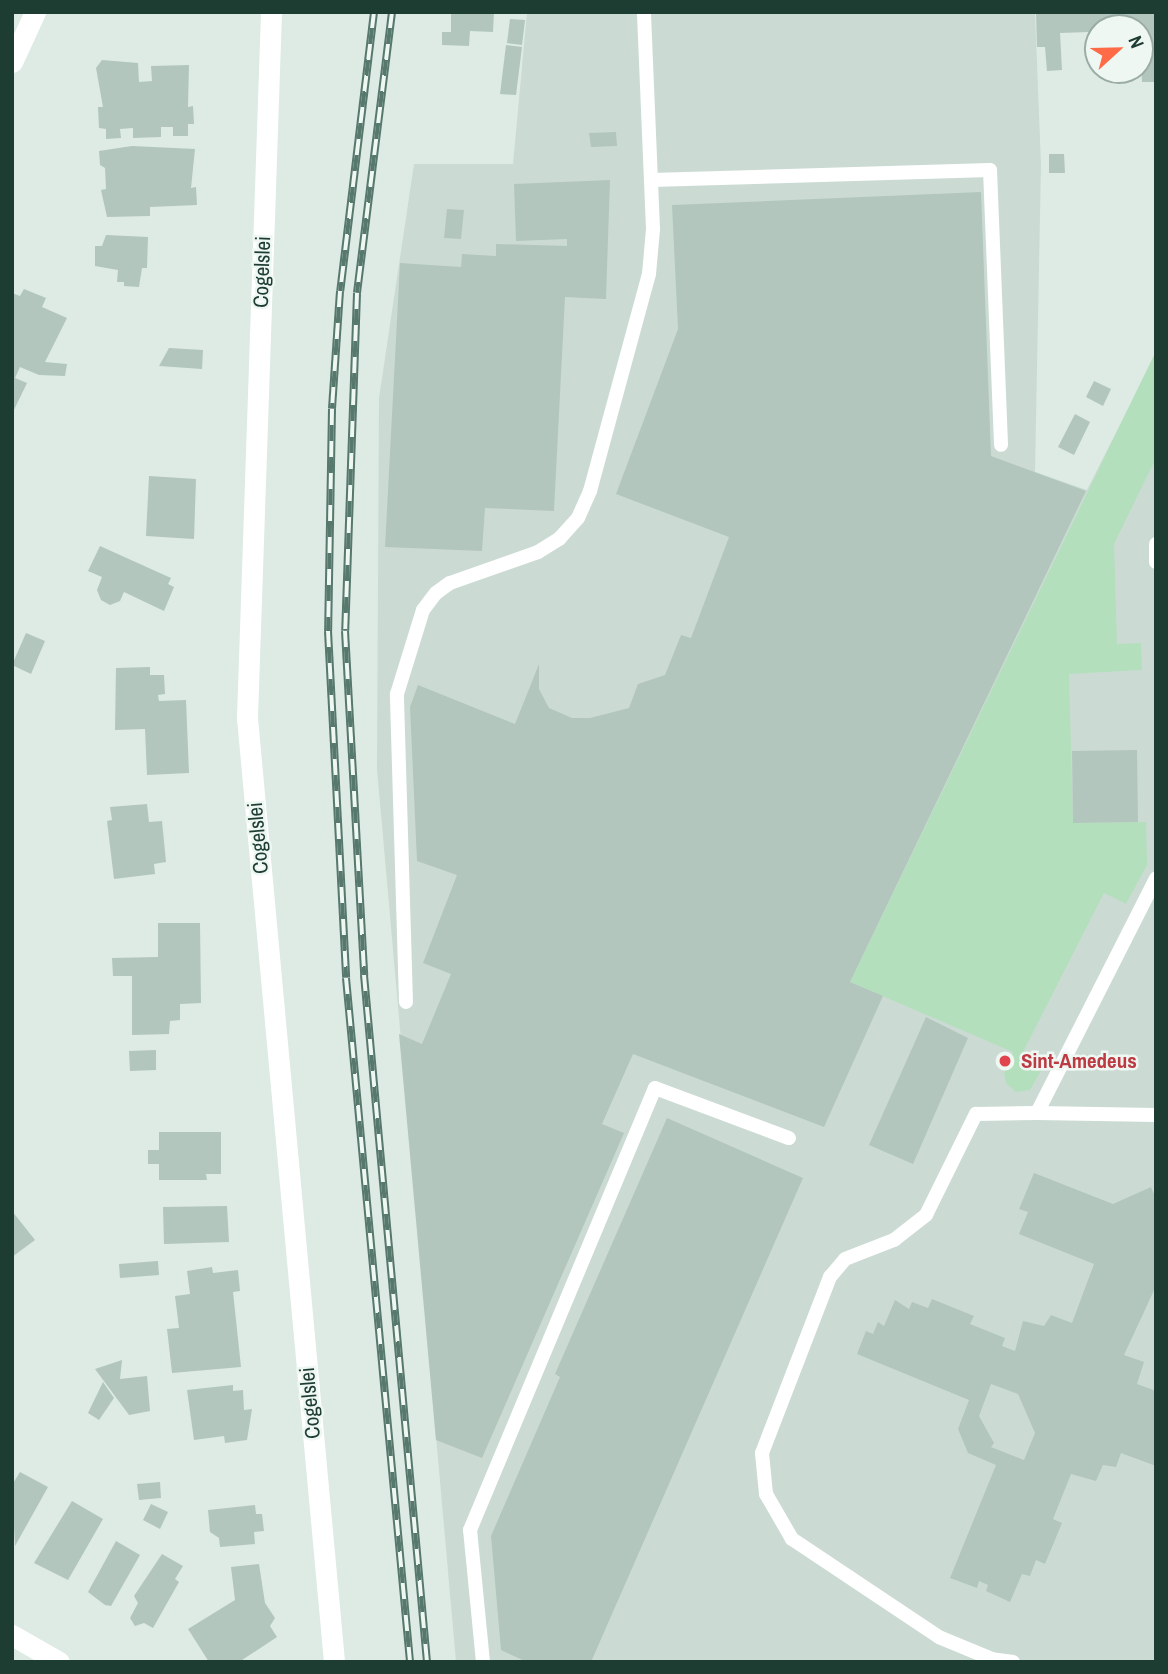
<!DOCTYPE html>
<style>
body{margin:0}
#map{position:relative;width:1168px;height:1674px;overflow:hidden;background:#ddebe4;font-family:"Archivo Narrow",sans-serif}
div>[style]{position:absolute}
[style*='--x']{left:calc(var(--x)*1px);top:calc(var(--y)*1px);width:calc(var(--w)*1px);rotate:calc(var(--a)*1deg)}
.built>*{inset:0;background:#cbdbd3}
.green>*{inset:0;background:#b4dfbd}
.building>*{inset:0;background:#b2c6bd}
.lane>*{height:14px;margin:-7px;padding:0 7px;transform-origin:7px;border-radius:7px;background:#fff}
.street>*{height:21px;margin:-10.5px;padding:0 10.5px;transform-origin:10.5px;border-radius:10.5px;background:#fff}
.rail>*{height:8px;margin-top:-4px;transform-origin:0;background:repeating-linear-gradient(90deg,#eef7f2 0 16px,#57786d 0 32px);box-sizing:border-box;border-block:2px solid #57786d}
.dots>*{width:19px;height:19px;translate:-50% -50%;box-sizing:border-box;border:4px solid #eef7f2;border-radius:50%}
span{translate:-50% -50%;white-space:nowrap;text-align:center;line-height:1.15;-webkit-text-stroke:5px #eef7f2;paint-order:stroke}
.street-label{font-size:21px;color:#1d3c32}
.health-label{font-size:21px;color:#be3a42;font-weight:700}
.left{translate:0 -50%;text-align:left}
.frame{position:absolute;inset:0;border:14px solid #1d3c32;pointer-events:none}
.north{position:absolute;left:1084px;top:14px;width:70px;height:70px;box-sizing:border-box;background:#eef7f2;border:2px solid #9aaca5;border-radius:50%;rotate:68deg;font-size:19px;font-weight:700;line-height:28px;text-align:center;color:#1d3c32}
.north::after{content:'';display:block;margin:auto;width:24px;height:32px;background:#ff6b47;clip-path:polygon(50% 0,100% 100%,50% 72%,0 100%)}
</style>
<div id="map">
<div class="built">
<div style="clip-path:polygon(527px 12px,1035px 12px,1041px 165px,1035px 472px,1087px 490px,1156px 353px,1156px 1662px,456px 1662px,377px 769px,379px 398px,414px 164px,513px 164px)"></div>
</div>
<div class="green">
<div style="clip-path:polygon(1156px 351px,1156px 458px,1114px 544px,1117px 644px,1141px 643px,1142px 670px,1069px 674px,1073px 823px,1146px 822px,1147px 865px,1126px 904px,1104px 893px,1023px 1052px,1045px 1064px,1030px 1090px,1016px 1092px,1006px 1083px,1004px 1074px,1013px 1052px,850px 982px)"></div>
</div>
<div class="building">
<div style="clip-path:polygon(451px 12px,494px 12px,493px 32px,470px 31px,469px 46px,442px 45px,442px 32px,451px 32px)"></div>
<div style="clip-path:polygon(1036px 12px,1156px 12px,1156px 82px,1142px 82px,1140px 28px,1098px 28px,1098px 47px,1090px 47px,1089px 32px,1060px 33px,1062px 70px,1047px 71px,1045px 47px,1037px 47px)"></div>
<div style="clip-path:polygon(510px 19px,525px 20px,522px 45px,507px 43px)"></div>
<div style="clip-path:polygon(506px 45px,522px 47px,516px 95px,500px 94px)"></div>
<div style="clip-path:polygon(102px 60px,138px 63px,139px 82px,152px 81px,151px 66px,189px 65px,188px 107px,193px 106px,194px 124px,188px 124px,188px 136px,173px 136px,173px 127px,161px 127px,161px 137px,133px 138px,133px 128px,120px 129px,121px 138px,106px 139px,106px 129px,99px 128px,98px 107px,103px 107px,96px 68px)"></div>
<div style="clip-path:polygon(616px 132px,617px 146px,591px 147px,589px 133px)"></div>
<div style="clip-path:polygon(132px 146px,195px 149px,191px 188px,196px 187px,197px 205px,150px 207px,150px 216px,107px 217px,101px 190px,106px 189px,105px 168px,100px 165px,99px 151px)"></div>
<div style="clip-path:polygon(1049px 154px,1064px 154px,1065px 173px,1049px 173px)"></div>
<div style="clip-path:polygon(610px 180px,606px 299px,565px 297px,554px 511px,485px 508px,482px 551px,385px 547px,400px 263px,461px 267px,462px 254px,496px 256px,496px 244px,567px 246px,567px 239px,516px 241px,514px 184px)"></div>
<div style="clip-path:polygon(981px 192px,991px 456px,1086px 491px,850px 982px,883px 996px,824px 1127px,633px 1054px,602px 1124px,624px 1133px,482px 1458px,436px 1440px,399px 1034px,422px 1044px,451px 974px,423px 963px,457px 875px,417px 861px,410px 707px,418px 685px,515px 724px,539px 664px,539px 689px,549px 708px,572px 718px,590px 718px,629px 708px,638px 684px,665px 675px,681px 635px,691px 638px,729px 537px,616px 494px,678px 329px,672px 205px)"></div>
<div style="clip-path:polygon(447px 209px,464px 210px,461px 239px,444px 238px)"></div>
<div style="clip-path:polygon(106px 235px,148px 237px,147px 268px,142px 268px,139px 287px,124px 286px,124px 282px,117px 282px,118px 270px,95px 266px,95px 246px,102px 246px)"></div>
<div style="clip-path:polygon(24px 289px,46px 298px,42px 307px,67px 318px,45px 362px,67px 364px,65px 376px,39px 375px,20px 367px,15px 378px,27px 383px,12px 414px,12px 293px,20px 296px)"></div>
<div style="clip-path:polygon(169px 348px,203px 350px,202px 369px,159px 366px)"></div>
<div style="clip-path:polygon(1094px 381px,1111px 389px,1103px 406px,1086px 397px)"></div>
<div style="clip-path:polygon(1075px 414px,1090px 422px,1074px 455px,1058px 447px)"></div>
<div style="clip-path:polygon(149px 476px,196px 479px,194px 539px,146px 536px)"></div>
<div style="clip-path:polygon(100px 546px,171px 578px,168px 584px,174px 587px,164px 611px,124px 592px,120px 601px,110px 605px,101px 600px,97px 590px,102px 577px,88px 571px)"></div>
<div style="clip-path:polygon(26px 633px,45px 641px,31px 674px,12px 665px)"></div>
<div style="clip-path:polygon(150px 667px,150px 675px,164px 675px,165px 694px,158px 695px,159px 701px,186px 700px,189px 773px,147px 775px,145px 729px,115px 730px,116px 668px)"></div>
<div style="clip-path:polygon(1137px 750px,1138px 822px,1073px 823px,1072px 751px)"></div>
<div style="clip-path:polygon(147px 804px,149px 822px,162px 821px,166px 862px,154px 864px,155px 874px,114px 879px,107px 821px,112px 820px,110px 807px)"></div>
<div style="clip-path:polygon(158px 923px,200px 923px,201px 1003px,180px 1004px,180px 1020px,170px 1021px,169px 1034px,132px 1035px,132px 976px,113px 976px,112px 958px,158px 957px)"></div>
<div style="clip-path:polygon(926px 1017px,968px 1038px,913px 1164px,869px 1145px)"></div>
<div style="clip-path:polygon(156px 1050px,156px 1070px,130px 1071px,129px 1051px)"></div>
<div style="clip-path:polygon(667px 1118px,803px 1178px,591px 1662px,527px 1662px,501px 1650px,491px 1536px,560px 1377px,555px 1374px)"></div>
<div style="clip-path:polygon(159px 1132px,221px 1132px,221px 1174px,206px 1174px,207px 1180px,159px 1180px,159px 1164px,148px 1164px,148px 1150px,159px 1150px)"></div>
<div style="clip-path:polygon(evenodd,1034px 1173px,1113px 1204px,1151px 1187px,1156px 1199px,1156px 1286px,1124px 1355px,1144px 1362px,1137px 1384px,1156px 1391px,1156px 1466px,1121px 1453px,1116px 1467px,1103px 1465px,1096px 1481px,1071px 1474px,1053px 1519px,1062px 1523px,1045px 1564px,1036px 1560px,1030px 1576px,1022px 1574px,1010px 1602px,986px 1591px,988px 1585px,979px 1581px,977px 1588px,950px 1578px,996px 1465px,968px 1453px,958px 1429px,969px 1400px,857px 1354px,866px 1331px,873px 1334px,878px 1322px,884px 1326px,895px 1300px,909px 1309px,912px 1302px,928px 1308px,932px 1299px,974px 1316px,970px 1324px,1005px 1338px,1002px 1346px,1015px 1351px,1023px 1321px,1044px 1326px,1051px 1315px,1072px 1323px,1094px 1264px,1019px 1234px,1028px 1212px,1019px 1209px,1034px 1173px,991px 1384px,1018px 1394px,1035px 1433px,1024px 1460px,991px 1447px,994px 1443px,979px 1416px,991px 1384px)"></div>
<div style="clip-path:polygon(227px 1206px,229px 1242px,164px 1244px,163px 1207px)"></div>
<div style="clip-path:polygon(12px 1211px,35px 1240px,12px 1257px)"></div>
<div style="clip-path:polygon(158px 1261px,159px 1275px,120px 1278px,119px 1264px)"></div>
<div style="clip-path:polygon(212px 1267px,213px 1273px,238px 1270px,240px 1291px,233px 1292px,241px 1367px,172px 1373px,167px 1329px,179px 1328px,175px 1296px,190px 1294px,187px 1271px)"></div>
<div style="clip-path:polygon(122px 1360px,120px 1379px,147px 1376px,150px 1411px,129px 1415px,95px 1369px)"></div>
<div style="clip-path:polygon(103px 1382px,114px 1398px,99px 1420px,88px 1413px)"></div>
<div style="clip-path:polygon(233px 1385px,233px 1391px,243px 1390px,244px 1410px,252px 1409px,247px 1440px,225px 1443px,224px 1436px,194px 1440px,187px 1390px)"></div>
<div style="clip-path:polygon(20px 1472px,48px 1487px,15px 1546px,12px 1485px)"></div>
<div style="clip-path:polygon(160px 1482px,161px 1498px,139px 1500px,137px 1484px)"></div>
<div style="clip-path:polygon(72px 1501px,103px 1519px,68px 1580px,34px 1563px)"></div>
<div style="clip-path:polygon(151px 1504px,168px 1512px,160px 1529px,143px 1520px)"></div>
<div style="clip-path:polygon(255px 1505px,256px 1514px,262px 1514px,264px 1531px,254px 1532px,255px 1544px,220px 1547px,219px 1538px,210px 1532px,208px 1510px)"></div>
<div style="clip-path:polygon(116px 1541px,140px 1555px,111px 1606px,105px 1605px,88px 1592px)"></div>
<div style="clip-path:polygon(162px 1554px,183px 1566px,175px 1579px,179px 1582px,153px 1628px,144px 1623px,135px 1626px,130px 1618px,138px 1603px,134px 1596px)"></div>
<div style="clip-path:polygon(259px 1564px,265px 1603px,275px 1618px,270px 1626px,277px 1637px,239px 1662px,209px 1662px,188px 1629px,235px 1600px,231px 1567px)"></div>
</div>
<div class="lane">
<div style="--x:651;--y:180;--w:339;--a:-1.7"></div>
<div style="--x:990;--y:170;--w:275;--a:87.7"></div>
<div style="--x:1156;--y:544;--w:18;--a:90"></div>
<div style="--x:406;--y:1002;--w:308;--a:-91.7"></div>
<div style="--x:397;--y:694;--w:88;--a:-72.8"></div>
<div style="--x:423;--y:610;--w:21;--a:-53"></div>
<div style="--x:436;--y:593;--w:17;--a:-36"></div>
<div style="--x:450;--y:583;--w:93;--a:-19.4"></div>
<div style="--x:538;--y:552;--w:26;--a:-32"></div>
<div style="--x:560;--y:538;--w:27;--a:-48"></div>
<div style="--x:578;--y:518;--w:30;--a:-66"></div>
<div style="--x:590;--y:491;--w:225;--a:-74.8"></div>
<div style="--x:649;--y:274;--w:45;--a:-84.9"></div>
<div style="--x:653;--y:229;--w:217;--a:-92.4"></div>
<div style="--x:1037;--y:1113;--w:119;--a:1"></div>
<div style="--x:483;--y:1662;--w:133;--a:-95.6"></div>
<div style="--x:470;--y:1530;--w:479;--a:-67.3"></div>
<div style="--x:655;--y:1088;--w:143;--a:20.5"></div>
<div style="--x:1013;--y:1662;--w:21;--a:-172"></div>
<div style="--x:992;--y:1659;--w:57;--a:-157.5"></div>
<div style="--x:939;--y:1637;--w:177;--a:-146.3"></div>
<div style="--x:792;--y:1539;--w:52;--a:-120"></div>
<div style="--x:766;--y:1494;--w:41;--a:-95.6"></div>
<div style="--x:762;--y:1453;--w:189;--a:-68.9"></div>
<div style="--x:830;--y:1277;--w:23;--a:-50"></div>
<div style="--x:845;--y:1259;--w:53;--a:-21.2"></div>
<div style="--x:894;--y:1240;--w:41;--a:-38"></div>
<div style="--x:926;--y:1215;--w:113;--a:-63.7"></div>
<div style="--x:976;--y:1114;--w:61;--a:-0.9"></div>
<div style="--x:1037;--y:1113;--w:263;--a:-63.1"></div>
</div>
<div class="street">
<div style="--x:271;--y:12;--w:706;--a:91.95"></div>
<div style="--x:247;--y:718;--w:948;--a:84.73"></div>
<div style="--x:12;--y:62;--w:55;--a:-65.3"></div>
<div style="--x:12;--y:1635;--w:54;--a:29.9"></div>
</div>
<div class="rail">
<div style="--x:374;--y:12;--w:281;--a:96.9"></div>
<div style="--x:340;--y:291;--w:118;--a:93.9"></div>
<div style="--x:332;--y:409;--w:222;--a:91"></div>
<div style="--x:328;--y:631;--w:347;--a:87"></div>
<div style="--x:346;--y:978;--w:687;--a:84.65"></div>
<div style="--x:392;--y:12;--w:283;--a:97.1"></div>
<div style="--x:357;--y:293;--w:338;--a:92"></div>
<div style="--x:345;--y:631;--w:345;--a:86.8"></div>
<div style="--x:364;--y:975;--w:690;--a:84.76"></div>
</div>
<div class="dots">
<div style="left:1005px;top:1061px;background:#e0444e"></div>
</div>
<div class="street-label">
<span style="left:262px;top:272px;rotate:-88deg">Cogelslei</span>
<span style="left:258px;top:838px;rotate:-95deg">Cogelslei</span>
<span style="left:310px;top:1403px;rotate:-95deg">Cogelslei</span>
</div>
<div class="health-label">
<span class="left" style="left:1021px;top:1061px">Sint-Amedeus</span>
</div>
<div class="frame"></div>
<div class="north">N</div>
</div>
